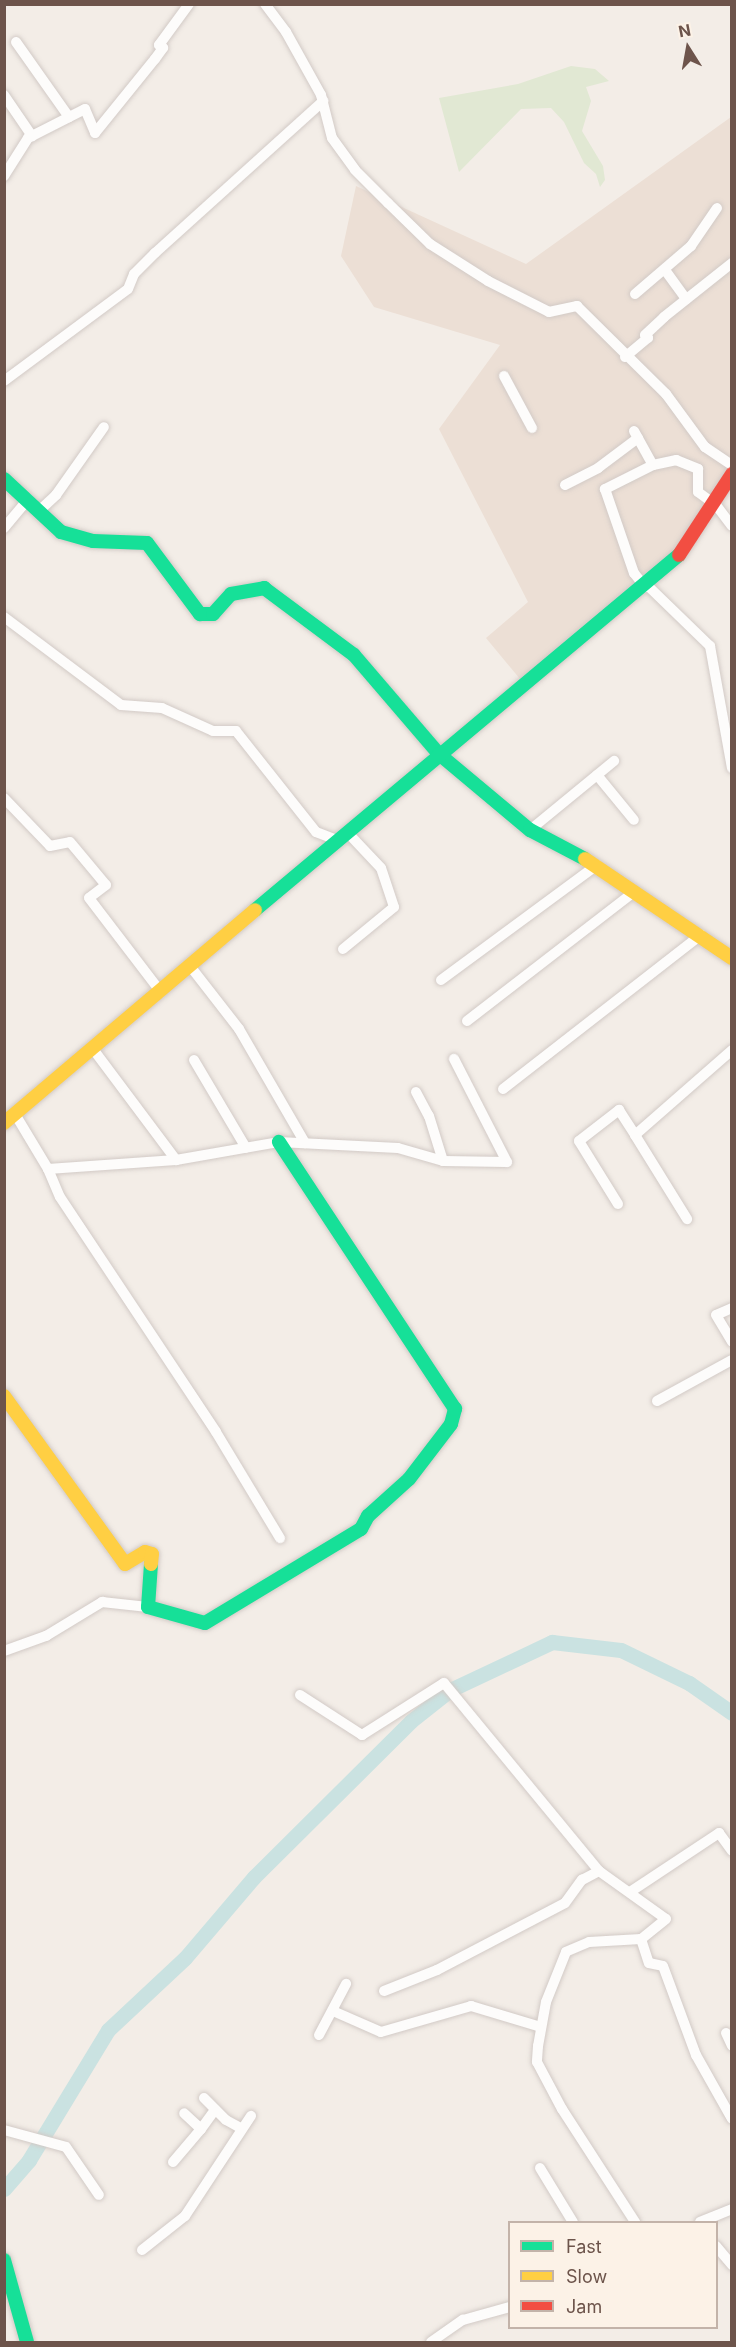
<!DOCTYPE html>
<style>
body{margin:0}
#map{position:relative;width:736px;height:2347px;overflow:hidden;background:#f3ede7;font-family:Inter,sans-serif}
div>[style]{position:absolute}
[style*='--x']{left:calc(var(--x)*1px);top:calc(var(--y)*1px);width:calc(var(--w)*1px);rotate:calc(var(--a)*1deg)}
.residential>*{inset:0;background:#ecdfd5}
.green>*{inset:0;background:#e1e8d3}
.river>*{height:15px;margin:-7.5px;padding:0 7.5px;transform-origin:7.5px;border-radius:7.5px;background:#cae2e1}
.roads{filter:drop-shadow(0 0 2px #d2cac6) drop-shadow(0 0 2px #d2cac6)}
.street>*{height:10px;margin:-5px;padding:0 5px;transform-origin:5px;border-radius:5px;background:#fdfcfb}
.fast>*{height:14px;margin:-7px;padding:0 7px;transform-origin:7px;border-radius:7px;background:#16e098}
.slow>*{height:14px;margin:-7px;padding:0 7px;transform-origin:7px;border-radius:7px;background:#ffcf43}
.jam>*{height:14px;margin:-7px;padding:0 7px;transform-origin:7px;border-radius:7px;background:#f24e42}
span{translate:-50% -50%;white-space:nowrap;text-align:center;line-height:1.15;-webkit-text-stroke:4.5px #fcf2e7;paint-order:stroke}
.frame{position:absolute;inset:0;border:6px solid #6d544b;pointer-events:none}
.legend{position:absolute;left:508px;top:2221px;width:210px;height:108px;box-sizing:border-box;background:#fcf2e7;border:2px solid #c3b3a9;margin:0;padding:8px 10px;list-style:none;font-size:18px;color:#6d544b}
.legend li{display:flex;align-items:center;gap:12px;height:30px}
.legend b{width:30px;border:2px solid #c3b3a9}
.north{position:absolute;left:658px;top:18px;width:60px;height:60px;-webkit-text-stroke:4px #fcf2e7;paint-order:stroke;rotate:349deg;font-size:16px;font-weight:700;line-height:24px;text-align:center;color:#6d544b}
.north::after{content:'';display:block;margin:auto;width:21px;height:27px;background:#6d544b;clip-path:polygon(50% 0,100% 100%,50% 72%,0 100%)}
</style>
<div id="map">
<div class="residential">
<div style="clip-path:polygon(731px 117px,731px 466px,684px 545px,520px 679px,486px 638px,528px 602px,439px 429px,500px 345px,374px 307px,341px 256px,356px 186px,526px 264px)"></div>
</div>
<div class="green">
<div style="clip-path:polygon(571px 66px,595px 69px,609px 81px,586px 87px,591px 101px,582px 131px,603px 166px,605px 180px,600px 187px,596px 174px,584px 163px,564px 122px,551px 108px,521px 109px,459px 172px,439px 98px,518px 84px)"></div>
</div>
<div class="river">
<div style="--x:4;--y:2189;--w:38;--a:-49"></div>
<div style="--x:29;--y:2160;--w:152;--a:-58.7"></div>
<div style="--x:108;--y:2030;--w:105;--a:-43.1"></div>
<div style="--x:185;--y:1958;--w:106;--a:-49.6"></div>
<div style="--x:254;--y:1877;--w:221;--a:-44.8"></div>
<div style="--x:411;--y:1721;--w:50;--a:-38.5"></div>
<div style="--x:450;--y:1690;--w:113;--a:-25.2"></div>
<div style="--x:552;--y:1642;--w:69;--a:6.6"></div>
<div style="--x:621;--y:1650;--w:76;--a:25.9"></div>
<div style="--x:689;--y:1683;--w:52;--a:34.9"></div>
</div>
<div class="roads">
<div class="street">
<div style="--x:265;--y:4;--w:35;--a:53"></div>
<div style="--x:286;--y:32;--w:72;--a:60.9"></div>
<div style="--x:321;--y:95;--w:44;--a:75.7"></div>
<div style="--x:332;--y:138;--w:39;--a:54"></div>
<div style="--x:355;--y:170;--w:47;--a:45"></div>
<div style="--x:388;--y:203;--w:59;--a:44.3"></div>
<div style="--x:430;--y:244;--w:69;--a:32.5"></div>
<div style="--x:488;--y:281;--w:68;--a:26.9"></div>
<div style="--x:549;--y:312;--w:29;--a:-12"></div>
<div style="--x:577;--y:306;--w:125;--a:44.7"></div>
<div style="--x:666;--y:394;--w:66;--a:53.7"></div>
<div style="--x:705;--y:447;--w:32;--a:34"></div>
<div style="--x:16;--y:42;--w:92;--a:54.8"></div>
<div style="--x:4;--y:95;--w:50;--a:55.7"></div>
<div style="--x:4;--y:176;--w:45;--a:-57.7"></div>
<div style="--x:28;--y:138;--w:64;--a:-27"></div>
<div style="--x:85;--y:109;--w:26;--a:67"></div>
<div style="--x:95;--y:133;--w:95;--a:-51"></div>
<div style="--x:155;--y:59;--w:14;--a:-54"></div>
<div style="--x:163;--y:48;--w:5;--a:-143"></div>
<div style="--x:159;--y:45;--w:51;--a:-53.8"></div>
<div style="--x:665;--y:270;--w:36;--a:54"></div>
<div style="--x:635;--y:294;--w:74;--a:-40.6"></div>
<div style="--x:691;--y:246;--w:46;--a:-55.6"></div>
<div style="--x:625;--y:357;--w:30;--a:-40"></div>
<div style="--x:648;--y:338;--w:4;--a:-135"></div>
<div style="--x:645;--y:335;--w:26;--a:-43"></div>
<div style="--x:664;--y:317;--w:87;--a:-38.5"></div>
<div style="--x:504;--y:376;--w:59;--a:61.7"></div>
<div style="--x:4;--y:381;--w:154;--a:-36.6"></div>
<div style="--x:128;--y:289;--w:16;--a:-68"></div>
<div style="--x:134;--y:274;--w:30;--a:-45"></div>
<div style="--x:155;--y:253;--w:227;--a:-42.1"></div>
<div style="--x:634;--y:431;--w:39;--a:61"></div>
<div style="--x:653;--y:465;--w:54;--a:153.4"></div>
<div style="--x:605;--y:489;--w:89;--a:71"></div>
<div style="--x:634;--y:573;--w:18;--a:52"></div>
<div style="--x:653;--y:465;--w:24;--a:-12"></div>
<div style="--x:676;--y:460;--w:24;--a:22"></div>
<div style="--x:698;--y:469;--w:23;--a:90"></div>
<div style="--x:698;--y:492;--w:22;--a:36"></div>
<div style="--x:716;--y:505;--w:26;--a:53"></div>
<div style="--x:565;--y:485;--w:37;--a:-27"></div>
<div style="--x:598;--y:468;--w:50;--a:-36.9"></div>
<div style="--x:40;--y:510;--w:22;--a:-43"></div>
<div style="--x:56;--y:495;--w:83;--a:-54.8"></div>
<div style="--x:4;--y:528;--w:38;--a:-50"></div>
<div style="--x:647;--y:585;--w:88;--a:44.1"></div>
<div style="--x:710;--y:646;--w:124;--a:79.8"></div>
<div style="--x:4;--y:617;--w:146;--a:36.9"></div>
<div style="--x:121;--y:705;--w:41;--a:4.2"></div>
<div style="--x:162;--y:708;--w:56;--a:24.3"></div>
<div style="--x:213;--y:731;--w:23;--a:0"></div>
<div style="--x:236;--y:731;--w:129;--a:51.6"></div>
<div style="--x:316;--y:832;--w:22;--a:21"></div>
<div style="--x:597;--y:775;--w:58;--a:50.6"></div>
<div style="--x:4;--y:798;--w:66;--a:46.2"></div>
<div style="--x:50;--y:846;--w:20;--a:-11"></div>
<div style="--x:70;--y:842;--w:56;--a:50.1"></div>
<div style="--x:106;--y:885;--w:21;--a:143"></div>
<div style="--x:89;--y:898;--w:117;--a:52.6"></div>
<div style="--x:530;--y:830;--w:109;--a:-39.4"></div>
<div style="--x:343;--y:949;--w:66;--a:-39.5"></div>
<div style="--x:394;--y:907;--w:41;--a:-108.4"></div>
<div style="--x:381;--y:868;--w:50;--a:-133.4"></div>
<div style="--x:190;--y:966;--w:80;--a:52.1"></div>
<div style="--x:239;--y:1029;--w:132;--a:59.9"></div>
<div style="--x:441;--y:980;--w:194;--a:-36.4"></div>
<div style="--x:467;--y:1021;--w:212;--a:-37.7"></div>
<div style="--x:93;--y:1049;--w:139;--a:53.2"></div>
<div style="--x:194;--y:1060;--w:102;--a:59.4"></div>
<div style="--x:503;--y:1089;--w:251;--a:-37.9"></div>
<div style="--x:416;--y:1092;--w:27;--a:62"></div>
<div style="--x:429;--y:1116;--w:47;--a:72.7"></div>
<div style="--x:15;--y:1114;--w:64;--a:59"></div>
<div style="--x:48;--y:1169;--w:30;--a:67"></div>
<div style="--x:60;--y:1197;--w:282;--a:56.4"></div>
<div style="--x:216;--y:1432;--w:124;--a:58.9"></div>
<div style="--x:635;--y:1135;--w:99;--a:58.2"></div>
<div style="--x:48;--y:1169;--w:128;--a:-4"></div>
<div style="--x:176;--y:1160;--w:105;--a:-9.9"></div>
<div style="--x:279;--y:1142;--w:119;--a:2.9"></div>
<div style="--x:398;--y:1148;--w:47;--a:16.1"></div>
<div style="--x:443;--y:1161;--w:64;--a:0.9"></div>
<div style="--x:507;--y:1162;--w:116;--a:-117.2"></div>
<div style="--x:618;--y:1204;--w:74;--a:-121.8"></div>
<div style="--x:579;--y:1141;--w:51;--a:-37.8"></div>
<div style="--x:619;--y:1110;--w:30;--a:57"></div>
<div style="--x:635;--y:1135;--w:129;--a:-41.2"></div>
<div style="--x:732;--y:1308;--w:17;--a:156"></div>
<div style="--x:716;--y:1315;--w:31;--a:59"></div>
<div style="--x:657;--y:1401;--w:85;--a:-28.7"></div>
<div style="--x:4;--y:1651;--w:45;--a:-19.7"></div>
<div style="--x:46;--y:1636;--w:66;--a:-31.3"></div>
<div style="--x:102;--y:1602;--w:46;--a:6.2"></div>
<div style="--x:300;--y:1695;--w:74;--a:32.8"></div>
<div style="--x:362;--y:1735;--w:97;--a:-32.4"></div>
<div style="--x:444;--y:1683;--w:244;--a:50.5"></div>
<div style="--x:599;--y:1871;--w:82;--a:35.6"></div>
<div style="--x:666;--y:1919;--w:32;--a:141"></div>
<div style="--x:641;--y:1939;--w:52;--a:176.7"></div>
<div style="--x:589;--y:1942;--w:25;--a:157"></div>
<div style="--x:566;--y:1952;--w:54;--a:111.8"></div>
<div style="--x:546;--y:2002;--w:45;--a:100.3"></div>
<div style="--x:538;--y:2046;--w:16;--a:94"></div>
<div style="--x:537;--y:2062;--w:53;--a:62"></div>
<div style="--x:562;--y:2109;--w:135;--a:57.1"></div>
<div style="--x:630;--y:1892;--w:107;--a:-33.5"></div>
<div style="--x:719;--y:1833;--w:22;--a:54"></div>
<div style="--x:641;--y:1939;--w:25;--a:72"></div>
<div style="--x:649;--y:1963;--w:14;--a:12"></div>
<div style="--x:663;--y:1966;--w:95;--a:69.7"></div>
<div style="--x:696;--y:2055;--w:73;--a:60.6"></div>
<div style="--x:384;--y:1991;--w:57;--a:-21.6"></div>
<div style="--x:437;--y:1970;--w:144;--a:-27.6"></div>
<div style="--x:565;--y:1903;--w:29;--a:-54"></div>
<div style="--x:582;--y:1880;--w:19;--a:-28"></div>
<div style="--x:333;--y:2011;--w:52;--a:23.6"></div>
<div style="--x:381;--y:2032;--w:94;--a:-16.1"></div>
<div style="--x:471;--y:2006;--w:73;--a:16.7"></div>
<div style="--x:726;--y:2033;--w:14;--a:65"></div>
<div style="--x:319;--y:2035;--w:58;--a:-62.1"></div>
<div style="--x:204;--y:2098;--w:31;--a:45"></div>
<div style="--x:226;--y:2120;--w:18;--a:29"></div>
<div style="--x:201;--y:2129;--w:24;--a:-54"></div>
<div style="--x:4;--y:2130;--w:64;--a:15.3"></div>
<div style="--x:66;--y:2147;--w:58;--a:55.5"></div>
<div style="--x:173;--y:2162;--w:43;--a:-49.7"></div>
<div style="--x:201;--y:2129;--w:23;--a:-137"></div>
<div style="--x:540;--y:2168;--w:63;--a:58.6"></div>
<div style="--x:700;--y:2222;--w:35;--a:-22"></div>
<div style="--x:716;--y:2246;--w:25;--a:50"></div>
<div style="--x:142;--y:2250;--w:55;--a:-38.3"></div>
<div style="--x:185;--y:2216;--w:120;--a:-56.6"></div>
<div style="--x:431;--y:2342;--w:39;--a:-35"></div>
<div style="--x:463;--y:2320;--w:49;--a:-15.5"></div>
</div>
<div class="fast">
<div style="--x:4;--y:479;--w:78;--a:42.9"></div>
<div style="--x:61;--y:532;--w:33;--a:16"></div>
<div style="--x:93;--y:541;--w:54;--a:2.1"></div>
<div style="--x:147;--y:543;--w:89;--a:53.3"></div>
<div style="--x:200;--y:614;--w:13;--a:0"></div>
<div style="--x:213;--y:614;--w:27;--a:-48"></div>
<div style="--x:231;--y:594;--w:34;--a:-10"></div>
<div style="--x:264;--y:588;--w:112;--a:36.7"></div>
<div style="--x:354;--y:655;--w:130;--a:49.4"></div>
<div style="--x:439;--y:754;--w:119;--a:39.9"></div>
<div style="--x:530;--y:830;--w:62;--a:27.8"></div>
<div style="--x:255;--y:910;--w:553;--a:-39.94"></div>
<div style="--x:151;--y:1564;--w:43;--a:94"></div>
<div style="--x:148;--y:1607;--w:59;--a:15.7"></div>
<div style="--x:205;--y:1623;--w:182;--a:-31.1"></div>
<div style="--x:361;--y:1529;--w:15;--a:-62"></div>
<div style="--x:368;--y:1516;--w:55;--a:-42.1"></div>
<div style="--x:409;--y:1479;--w:69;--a:-52.6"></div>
<div style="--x:451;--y:1424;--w:16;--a:-75"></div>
<div style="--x:455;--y:1409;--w:320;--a:-123.4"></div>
<div style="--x:4;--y:2260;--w:85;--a:74.3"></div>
</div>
<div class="slow">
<div style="--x:585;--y:859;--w:177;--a:34"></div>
<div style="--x:4;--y:1123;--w:329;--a:-40.3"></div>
<div style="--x:4;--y:1396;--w:207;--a:54.2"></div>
<div style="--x:125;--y:1564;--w:23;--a:-31"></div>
<div style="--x:145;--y:1552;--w:7;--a:16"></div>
<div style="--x:152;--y:1554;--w:10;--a:96"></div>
</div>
<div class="jam">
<div style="--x:679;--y:555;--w:97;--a:-56.8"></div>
</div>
</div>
<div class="frame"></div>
<ul class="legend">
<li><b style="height:8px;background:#16e098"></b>Fast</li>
<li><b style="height:8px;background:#ffcf43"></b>Slow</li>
<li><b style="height:8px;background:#f24e42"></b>Jam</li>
</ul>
<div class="north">N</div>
</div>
